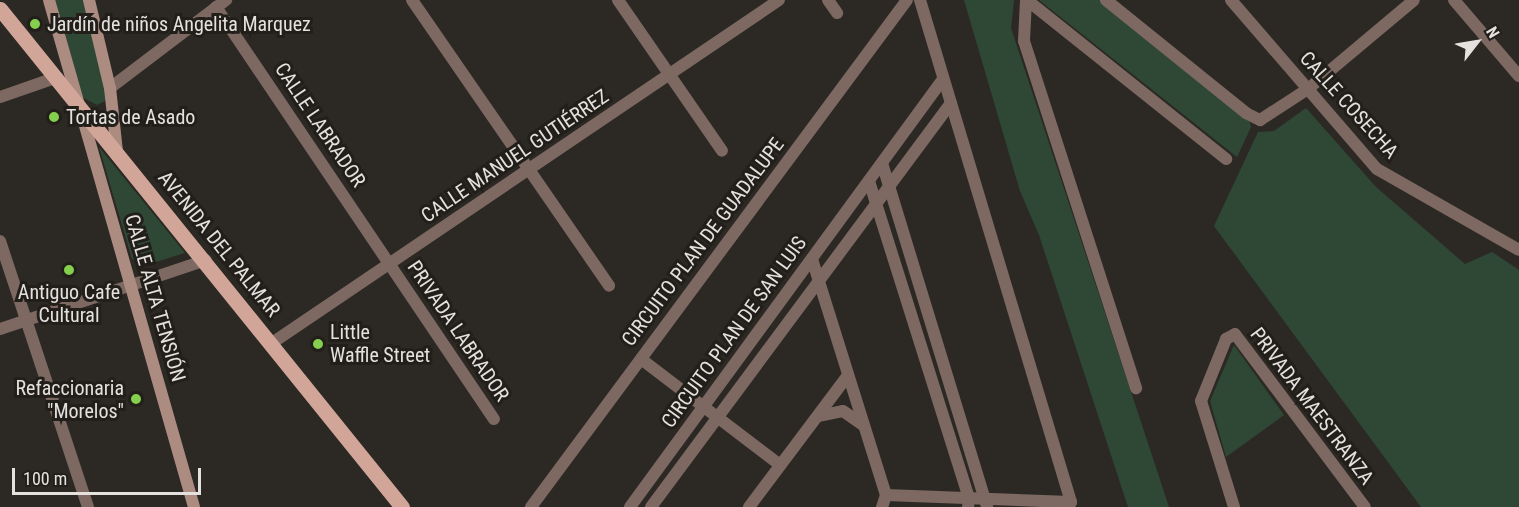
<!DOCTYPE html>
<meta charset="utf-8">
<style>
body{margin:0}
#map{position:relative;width:1519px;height:507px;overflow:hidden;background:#2c2924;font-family:"Roboto Condensed",sans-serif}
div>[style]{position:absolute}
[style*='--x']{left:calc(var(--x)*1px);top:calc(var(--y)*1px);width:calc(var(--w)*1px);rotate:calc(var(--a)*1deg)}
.green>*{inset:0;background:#2f4836}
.street>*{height:12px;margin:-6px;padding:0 6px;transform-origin:6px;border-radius:6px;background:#7d6862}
.secondary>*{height:12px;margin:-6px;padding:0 6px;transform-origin:6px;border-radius:6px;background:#ac8b81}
.primary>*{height:15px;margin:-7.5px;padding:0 7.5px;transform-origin:7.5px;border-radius:7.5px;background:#d1a699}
.dots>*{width:16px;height:16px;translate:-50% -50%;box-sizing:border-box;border:3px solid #221f1b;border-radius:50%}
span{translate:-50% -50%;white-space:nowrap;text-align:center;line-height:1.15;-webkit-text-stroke:6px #221f1b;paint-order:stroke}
.poi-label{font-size:20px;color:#e4e1de}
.left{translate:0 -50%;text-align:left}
.right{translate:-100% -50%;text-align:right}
.street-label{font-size:20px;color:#e4e1de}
.north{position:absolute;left:1447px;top:12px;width:60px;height:60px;-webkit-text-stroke:4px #221f1b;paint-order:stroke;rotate:59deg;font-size:16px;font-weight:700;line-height:24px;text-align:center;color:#e4e1de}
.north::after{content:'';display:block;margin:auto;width:21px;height:27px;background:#e4e1de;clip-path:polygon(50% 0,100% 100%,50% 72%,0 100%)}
.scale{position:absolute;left:12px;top:468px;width:189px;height:27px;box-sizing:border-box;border:3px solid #e4e1de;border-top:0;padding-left:8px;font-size:18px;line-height:21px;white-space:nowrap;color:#e4e1de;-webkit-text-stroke:4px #221f1b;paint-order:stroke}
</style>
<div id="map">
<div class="green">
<div style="clip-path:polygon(54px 0,84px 0,107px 92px,105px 101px,97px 105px,80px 96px)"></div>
<div style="clip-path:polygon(964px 0,1014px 0,1011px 28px,1169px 507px,1128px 507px,1039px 235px,1020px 191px)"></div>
<div style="clip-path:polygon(1039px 0,1115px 0,1246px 108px,1251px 127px,1237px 157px)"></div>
<div style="clip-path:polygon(1306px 108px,1376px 187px,1465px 264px,1492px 252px,1519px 270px,1519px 507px,1421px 507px,1214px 226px,1258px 132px,1274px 131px)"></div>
<div style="clip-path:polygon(99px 147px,185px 253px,146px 265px,132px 259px)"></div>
<div style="clip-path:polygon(1234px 345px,1284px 415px,1226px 457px,1210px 401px)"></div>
</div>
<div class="street">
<div style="--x:412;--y:0;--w:347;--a:55.4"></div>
<div style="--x:618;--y:0;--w:183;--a:55.4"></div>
<div style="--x:828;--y:0;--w:16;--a:55"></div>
<div style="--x:920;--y:0;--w:524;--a:73.26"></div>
<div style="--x:1071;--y:502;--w:5;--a:112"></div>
<div style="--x:1026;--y:0;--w:41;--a:92.8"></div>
<div style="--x:1024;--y:41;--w:365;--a:72.1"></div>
<div style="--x:1027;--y:0;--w:255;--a:38.6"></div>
<div style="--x:1106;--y:0;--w:180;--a:38.9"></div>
<div style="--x:1246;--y:113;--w:16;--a:27"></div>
<div style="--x:1260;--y:120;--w:57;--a:-32.9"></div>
<div style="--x:1308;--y:89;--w:138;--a:-40"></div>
<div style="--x:1231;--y:0;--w:223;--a:49.2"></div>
<div style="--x:1377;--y:169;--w:163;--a:29.7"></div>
<div style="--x:1454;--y:0;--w:100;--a:49.5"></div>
<div style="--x:216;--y:7;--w:497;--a:56"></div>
<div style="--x:110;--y:88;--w:146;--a:-37.2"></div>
<div style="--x:0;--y:97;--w:58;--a:-19.1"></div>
<div style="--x:882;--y:163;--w:360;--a:73"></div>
<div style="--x:869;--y:181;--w:332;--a:72.5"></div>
<div style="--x:969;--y:498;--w:9;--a:96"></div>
<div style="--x:0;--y:241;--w:280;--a:71.7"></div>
<div style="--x:812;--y:259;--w:247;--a:72.6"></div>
<div style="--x:886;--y:495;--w:13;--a:108"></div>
<div style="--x:0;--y:329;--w:217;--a:-18.5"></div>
<div style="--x:272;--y:343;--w:612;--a:-34.08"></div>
<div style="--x:641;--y:359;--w:175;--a:37.3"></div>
<div style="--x:818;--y:416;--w:25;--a:-11"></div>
<div style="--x:843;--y:411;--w:24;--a:35"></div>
<div style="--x:886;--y:495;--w:185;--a:2.2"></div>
<div style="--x:531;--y:507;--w:631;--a:-53.44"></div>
<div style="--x:630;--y:507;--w:530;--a:-53.82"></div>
<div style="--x:651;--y:507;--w:503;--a:-53.4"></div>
<div style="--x:749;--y:507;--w:165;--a:-53.1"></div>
<div style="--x:1234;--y:507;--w:111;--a:-107.3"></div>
<div style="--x:1201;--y:401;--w:67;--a:-68"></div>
<div style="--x:1226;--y:339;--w:10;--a:-29"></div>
<div style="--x:1235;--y:334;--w:216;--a:53.1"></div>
</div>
<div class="secondary">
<div style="--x:49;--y:0;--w:527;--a:74.04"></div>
<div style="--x:89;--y:0;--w:90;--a:76.6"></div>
<div style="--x:110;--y:88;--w:63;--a:83.7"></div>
</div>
<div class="primary">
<div style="--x:0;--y:9;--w:640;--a:51.09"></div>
</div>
<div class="dots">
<div style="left:35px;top:24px;background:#84cf4d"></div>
<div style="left:54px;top:117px;background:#84cf4d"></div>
<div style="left:69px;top:270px;background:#84cf4d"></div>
<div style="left:318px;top:344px;background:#84cf4d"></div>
<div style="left:136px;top:399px;background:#84cf4d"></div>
</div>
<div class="poi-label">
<span class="left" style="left:47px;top:24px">Jardín de niños Angelita Marquez</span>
<span class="left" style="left:66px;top:117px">Tortas de Asado</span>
<span style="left:69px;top:304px">Antiguo Cafe<br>Cultural</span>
<span class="left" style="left:330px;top:344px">Little<br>Waffle Street</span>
<span class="right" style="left:124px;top:400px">Refaccionaria<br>"Morelos"</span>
</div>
<div class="street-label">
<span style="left:1349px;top:105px;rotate:48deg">CALLE COSECHA</span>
<span style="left:320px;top:125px;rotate:56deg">CALLE LABRADOR</span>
<span style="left:515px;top:156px;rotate:-34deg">CALLE MANUEL GUTIÉRREZ</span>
<span style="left:703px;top:242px;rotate:-53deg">CIRCUITO PLAN DE GUADALUPE</span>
<span style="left:219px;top:244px;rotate:51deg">AVENIDA DEL PALMAR</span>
<span style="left:155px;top:298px;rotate:74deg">CALLE ALTA TENSIÓN</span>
<span style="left:458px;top:331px;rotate:56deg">PRIVADA LABRADOR</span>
<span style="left:734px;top:332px;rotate:-54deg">CIRCUITO PLAN DE SAN LUIS</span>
<span style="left:1312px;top:406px;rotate:53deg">PRIVADA MAESTRANZA</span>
</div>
<div class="north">N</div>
<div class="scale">100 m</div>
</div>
